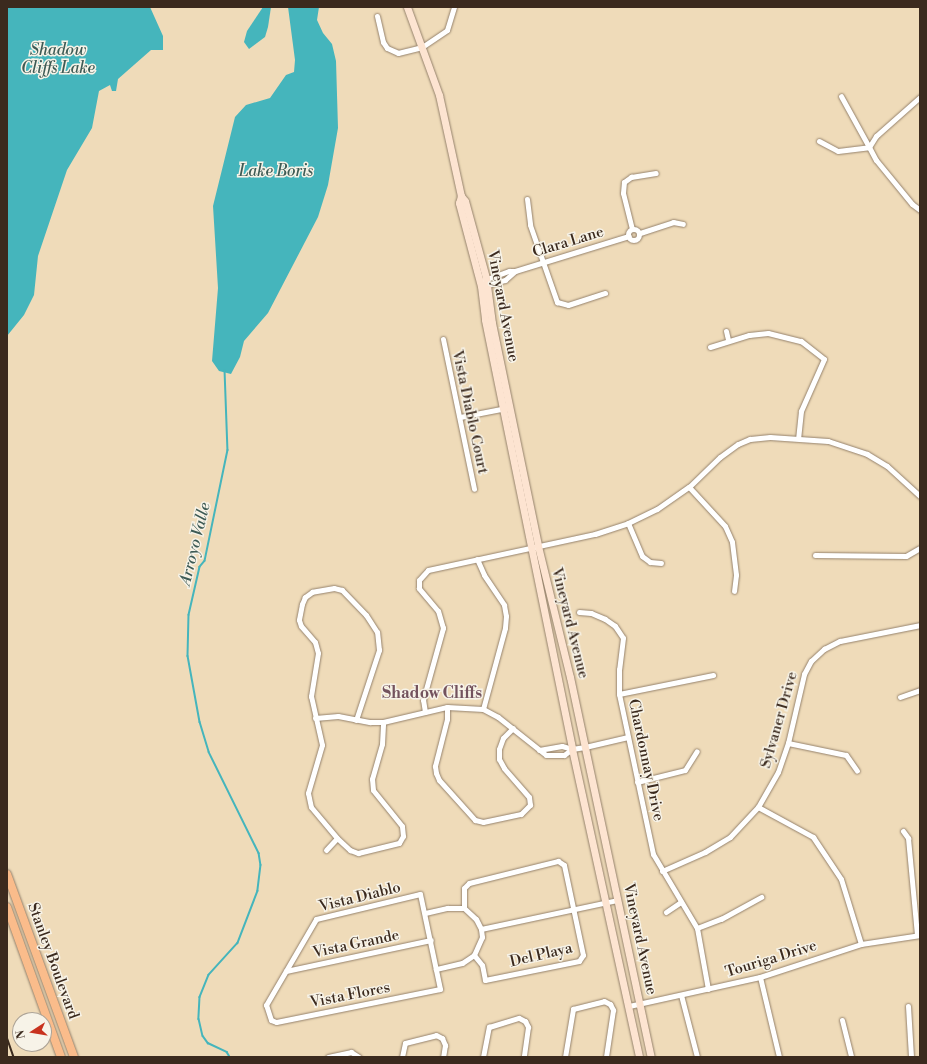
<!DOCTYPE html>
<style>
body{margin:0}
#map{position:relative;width:927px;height:1064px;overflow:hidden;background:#efdbb9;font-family:"Libre Bodoni",serif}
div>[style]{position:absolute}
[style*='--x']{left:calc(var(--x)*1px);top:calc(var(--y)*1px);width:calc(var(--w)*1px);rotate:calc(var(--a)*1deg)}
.water>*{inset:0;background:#45b5bc}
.stream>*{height:1.5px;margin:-0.75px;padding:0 0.75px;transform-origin:0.75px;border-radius:0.75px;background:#45b5bc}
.roads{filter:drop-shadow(0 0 1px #95826c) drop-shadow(0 0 1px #95826c)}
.street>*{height:5px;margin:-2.5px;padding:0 2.5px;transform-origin:2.5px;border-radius:2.5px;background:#fff}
.street>.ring{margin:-2.5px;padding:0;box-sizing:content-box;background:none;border:5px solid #fff;border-radius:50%}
.secondary>*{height:7px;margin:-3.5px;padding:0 3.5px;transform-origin:3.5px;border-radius:3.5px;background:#fde4d1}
.primary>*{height:8px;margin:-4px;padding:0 4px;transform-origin:4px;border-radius:4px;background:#fabc8b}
.rail>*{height:1.5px;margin:-0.75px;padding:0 0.75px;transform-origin:0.75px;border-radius:0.75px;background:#3b2a1e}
span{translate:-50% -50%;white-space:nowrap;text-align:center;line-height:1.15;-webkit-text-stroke:3px #f7f3e8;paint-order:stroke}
.street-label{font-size:15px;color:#3b2a1e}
.water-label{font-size:16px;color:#3e5b55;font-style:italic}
.neighbourhood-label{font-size:16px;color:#73525d;font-weight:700}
.frame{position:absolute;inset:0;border:8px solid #3b2a1e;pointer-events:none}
.north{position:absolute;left:12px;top:1012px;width:40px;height:40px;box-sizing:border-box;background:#f7f3e8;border:1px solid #aca397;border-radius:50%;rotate:258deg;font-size:11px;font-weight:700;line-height:16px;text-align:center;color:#3b2a1e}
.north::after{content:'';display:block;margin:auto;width:14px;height:18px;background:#c8321e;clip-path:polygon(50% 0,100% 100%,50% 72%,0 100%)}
</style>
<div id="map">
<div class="water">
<div style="clip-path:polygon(7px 7px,150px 7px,163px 36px,163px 50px,151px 50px,118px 79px,116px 91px,112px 91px,110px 85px,99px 91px,92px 128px,67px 170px,38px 256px,34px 295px,24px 315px,7px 336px)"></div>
<div style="clip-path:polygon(263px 7px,271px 7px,268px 27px,265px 37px,249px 49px,244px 42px,247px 31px)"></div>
<div style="clip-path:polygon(288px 7px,319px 7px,317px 20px,323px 33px,332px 44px,336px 61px,338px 128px,328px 185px,318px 217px,268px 313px,244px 341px,240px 357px,231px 374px,219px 371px,212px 361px,218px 288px,213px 206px,235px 117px,246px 105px,270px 98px,286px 75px,294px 72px,295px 60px)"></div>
</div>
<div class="stream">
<div style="--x:225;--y:370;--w:80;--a:87.9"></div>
<div style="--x:228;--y:450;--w:113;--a:101.7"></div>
<div style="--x:205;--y:561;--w:8;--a:130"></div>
<div style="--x:200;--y:567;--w:49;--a:102.9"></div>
<div style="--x:189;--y:615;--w:41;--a:91.4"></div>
<div style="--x:188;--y:656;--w:67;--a:79.7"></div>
<div style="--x:200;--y:722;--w:31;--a:73"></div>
<div style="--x:209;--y:752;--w:113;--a:63.7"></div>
<div style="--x:259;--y:853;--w:12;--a:81"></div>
<div style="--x:261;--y:865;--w:26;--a:97"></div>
<div style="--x:258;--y:891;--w:56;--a:111"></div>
<div style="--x:238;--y:943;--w:43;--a:132.2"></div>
<div style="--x:209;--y:975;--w:24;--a:112"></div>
<div style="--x:200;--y:997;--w:22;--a:93"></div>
<div style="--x:199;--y:1019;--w:17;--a:77"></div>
<div style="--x:203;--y:1036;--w:9;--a:54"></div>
<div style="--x:208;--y:1043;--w:21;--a:25"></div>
<div style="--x:227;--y:1052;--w:6;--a:59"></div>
</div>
<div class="roads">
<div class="street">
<div style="--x:377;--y:16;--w:27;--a:77"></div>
<div style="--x:383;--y:42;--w:7;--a:56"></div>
<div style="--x:387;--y:48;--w:12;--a:24"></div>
<div style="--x:398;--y:53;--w:25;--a:-14"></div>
<div style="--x:422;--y:47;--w:30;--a:-34"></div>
<div style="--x:447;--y:30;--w:24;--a:-73"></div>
<div style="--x:920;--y:97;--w:59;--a:138.4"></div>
<div style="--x:876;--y:136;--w:13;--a:122"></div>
<div style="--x:869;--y:147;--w:15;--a:62"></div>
<div style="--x:876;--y:160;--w:57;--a:50.7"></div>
<div style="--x:912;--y:204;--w:10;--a:37"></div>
<div style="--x:819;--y:141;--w:21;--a:28"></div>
<div style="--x:838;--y:151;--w:31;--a:-7"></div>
<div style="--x:869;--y:147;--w:58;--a:-118.8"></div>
<div style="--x:527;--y:199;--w:26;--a:83"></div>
<div style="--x:530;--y:225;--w:82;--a:70.7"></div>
<div style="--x:557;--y:302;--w:11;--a:15"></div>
<div style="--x:568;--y:305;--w:39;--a:-18"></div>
<div style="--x:632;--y:229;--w:37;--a:-104"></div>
<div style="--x:623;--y:193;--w:11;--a:-85"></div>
<div style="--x:624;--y:182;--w:9;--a:-36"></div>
<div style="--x:631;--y:177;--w:25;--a:-9"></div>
<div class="ring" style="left:628.5px;top:229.5px;width:6px;height:6px"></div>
<div style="--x:640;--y:233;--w:35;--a:-18"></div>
<div style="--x:673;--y:222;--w:10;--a:11"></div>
<div style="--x:484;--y:280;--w:27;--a:-20"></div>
<div style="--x:509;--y:271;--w:6;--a:0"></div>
<div style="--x:515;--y:271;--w:119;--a:-17.1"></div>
<div style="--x:484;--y:286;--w:22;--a:-16"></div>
<div style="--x:505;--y:280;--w:13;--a:-42"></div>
<div style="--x:726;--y:331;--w:9;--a:77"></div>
<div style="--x:443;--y:339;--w:153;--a:78.3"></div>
<div style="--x:710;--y:347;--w:41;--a:-17.1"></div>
<div style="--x:749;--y:335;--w:19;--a:-6"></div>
<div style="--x:768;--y:333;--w:34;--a:14"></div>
<div style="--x:801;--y:341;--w:29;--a:38"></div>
<div style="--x:824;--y:359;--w:57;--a:113.9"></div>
<div style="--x:801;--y:411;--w:27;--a:96"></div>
<div style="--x:460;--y:417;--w:47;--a:-11.1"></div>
<div style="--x:689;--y:487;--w:53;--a:47.3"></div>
<div style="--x:725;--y:526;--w:17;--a:66"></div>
<div style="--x:732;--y:542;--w:33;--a:83"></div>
<div style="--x:736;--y:575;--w:16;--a:97"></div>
<div style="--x:628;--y:523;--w:36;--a:67"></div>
<div style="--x:642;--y:556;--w:10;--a:37"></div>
<div style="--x:650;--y:562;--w:11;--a:5"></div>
<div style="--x:815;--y:555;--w:91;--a:0.6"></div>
<div style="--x:906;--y:556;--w:16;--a:-30"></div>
<div style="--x:477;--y:559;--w:17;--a:66"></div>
<div style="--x:484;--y:575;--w:36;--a:56"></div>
<div style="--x:504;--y:605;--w:11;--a:80"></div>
<div style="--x:506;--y:616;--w:12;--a:95"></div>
<div style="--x:505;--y:628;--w:84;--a:105.2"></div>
<div style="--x:579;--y:612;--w:12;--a:5"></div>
<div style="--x:591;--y:613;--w:15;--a:23"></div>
<div style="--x:605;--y:619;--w:12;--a:35"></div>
<div style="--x:615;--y:626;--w:14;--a:56"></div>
<div style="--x:623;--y:638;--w:31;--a:97"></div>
<div style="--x:619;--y:669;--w:25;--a:90"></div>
<div style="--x:619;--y:694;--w:164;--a:78"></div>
<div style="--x:653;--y:854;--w:86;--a:59.3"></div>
<div style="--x:697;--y:928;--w:62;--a:79.8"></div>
<div style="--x:619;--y:694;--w:96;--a:-11.4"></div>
<div style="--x:900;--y:697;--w:21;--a:-19"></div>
<div style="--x:447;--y:707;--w:12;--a:90"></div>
<div style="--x:447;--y:719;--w:49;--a:104.3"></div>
<div style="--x:435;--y:766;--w:7;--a:82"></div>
<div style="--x:436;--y:773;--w:8;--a:67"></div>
<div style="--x:439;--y:780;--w:54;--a:48"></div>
<div style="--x:475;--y:820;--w:8;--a:14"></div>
<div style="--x:483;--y:822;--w:39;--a:-12"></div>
<div style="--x:521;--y:814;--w:13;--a:-45"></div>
<div style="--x:530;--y:805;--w:8;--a:-97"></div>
<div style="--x:529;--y:797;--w:38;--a:-131"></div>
<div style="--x:504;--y:768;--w:10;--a:-119"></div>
<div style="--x:499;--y:759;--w:10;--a:-90"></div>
<div style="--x:499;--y:749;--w:12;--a:-70"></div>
<div style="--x:503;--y:738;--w:14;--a:-45"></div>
<div style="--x:425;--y:712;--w:12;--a:-99"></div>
<div style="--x:423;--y:700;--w:75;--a:-74.5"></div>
<div style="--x:443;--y:628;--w:18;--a:-106"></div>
<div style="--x:438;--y:611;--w:30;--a:-130"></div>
<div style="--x:419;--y:588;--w:8;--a:-90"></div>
<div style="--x:419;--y:580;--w:13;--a:-48"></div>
<div style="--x:428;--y:570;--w:171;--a:-12.2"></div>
<div style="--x:595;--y:534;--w:35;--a:-18"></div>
<div style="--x:628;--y:523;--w:32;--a:-26"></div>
<div style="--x:657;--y:509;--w:39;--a:-35"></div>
<div style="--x:689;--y:487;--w:43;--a:-44.1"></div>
<div style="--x:720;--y:457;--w:22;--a:-36"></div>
<div style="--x:738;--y:444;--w:13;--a:-23"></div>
<div style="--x:750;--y:439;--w:20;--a:-6"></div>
<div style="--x:770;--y:437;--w:58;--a:3.9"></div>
<div style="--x:828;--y:441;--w:41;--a:18.4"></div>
<div style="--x:867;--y:454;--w:23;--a:31"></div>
<div style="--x:887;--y:466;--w:45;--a:42.3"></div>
<div style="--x:315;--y:718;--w:23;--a:-5"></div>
<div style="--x:338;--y:716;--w:33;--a:11"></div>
<div style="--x:370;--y:722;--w:13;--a:0"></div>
<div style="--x:383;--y:722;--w:66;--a:-13.2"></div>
<div style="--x:447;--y:707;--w:36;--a:3"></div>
<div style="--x:483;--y:709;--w:17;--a:28"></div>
<div style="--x:498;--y:717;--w:61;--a:38.4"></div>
<div style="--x:546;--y:755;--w:18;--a:0"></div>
<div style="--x:564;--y:755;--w:10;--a:-37"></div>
<div style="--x:356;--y:720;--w:74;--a:-71.8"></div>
<div style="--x:379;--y:650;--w:18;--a:-96"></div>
<div style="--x:377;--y:632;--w:20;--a:-123"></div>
<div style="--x:366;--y:615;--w:35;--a:-134"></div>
<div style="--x:342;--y:590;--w:8;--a:-166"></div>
<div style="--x:334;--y:588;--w:22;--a:170"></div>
<div style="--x:312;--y:592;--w:9;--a:144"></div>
<div style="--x:305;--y:597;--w:8;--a:113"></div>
<div style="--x:302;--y:604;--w:16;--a:101"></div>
<div style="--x:299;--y:620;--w:6;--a:72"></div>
<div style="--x:301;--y:626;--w:21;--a:49"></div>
<div style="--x:315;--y:642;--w:11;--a:75"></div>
<div style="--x:318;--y:653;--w:44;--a:99.2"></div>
<div style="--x:311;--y:696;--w:50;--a:77.3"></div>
<div style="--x:322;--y:745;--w:50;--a:106.3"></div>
<div style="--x:308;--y:793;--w:14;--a:78"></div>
<div style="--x:311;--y:807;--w:40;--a:50"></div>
<div style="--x:337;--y:838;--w:18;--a:43"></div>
<div style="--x:350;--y:850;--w:9;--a:21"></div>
<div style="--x:358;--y:853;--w:42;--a:-13.7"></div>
<div style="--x:399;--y:843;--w:8;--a:-60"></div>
<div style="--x:403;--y:836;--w:10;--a:-96"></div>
<div style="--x:402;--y:826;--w:46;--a:-128.9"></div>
<div style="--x:373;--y:790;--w:11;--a:-95"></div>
<div style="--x:372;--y:779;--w:36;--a:-74"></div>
<div style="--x:382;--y:744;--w:22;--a:-87"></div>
<div style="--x:788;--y:743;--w:59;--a:11.7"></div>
<div style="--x:846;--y:755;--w:19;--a:55"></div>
<div style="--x:539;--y:750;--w:23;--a:-10"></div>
<div style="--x:562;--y:746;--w:10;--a:17"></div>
<div style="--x:572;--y:749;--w:13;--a:-9"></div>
<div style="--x:585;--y:747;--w:44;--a:-13.1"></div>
<div style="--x:637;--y:782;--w:49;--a:-14"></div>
<div style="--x:685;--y:770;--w:22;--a:-58"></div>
<div style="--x:758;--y:807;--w:63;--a:28.6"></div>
<div style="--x:813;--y:837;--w:50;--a:56.3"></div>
<div style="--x:841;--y:879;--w:68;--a:72.9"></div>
<div style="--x:903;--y:831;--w:9;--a:54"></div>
<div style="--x:908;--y:838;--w:97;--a:84.7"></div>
<div style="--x:326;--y:850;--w:16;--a:-47"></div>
<div style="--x:662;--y:871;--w:47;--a:-23.8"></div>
<div style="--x:705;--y:852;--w:29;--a:-31"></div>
<div style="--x:730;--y:837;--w:41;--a:-47"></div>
<div style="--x:758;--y:807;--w:40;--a:-60.3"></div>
<div style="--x:778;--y:772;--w:31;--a:-71"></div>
<div style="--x:788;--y:743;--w:71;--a:-76.9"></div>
<div style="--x:804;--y:674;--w:15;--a:-62"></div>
<div style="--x:811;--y:661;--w:18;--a:-43"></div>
<div style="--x:824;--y:649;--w:18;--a:-27"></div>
<div style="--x:840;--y:641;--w:82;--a:-11.3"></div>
<div style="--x:420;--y:894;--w:97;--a:78.1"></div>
<div style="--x:440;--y:989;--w:167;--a:168.6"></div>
<div style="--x:276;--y:1022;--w:5;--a:-158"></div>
<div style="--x:271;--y:1020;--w:16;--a:-108"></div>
<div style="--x:266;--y:1005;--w:99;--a:-59.8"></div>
<div style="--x:316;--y:919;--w:107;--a:-13.5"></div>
<div style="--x:464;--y:908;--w:20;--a:-90"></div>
<div style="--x:464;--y:888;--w:7;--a:-45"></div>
<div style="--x:469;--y:883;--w:92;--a:-13.9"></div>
<div style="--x:558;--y:861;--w:7;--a:34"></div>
<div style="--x:564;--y:865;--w:92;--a:78.1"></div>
<div style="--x:583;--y:955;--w:7;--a:124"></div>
<div style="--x:579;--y:961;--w:96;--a:168.6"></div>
<div style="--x:485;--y:980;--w:15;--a:-101"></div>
<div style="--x:482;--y:965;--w:13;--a:-129"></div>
<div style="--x:666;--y:912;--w:18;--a:-34"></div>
<div style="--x:425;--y:913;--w:23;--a:-13"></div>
<div style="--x:447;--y:908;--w:17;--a:0"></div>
<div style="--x:464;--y:908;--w:16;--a:43"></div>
<div style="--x:476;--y:919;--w:11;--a:63"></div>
<div style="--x:481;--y:929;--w:8;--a:83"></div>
<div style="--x:482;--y:937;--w:20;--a:114"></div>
<div style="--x:474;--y:955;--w:14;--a:146"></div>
<div style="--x:462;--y:963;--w:27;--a:167"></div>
<div style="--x:697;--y:928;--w:26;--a:-21"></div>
<div style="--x:721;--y:919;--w:46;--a:-28.8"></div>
<div style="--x:481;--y:929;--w:140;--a:-12"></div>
<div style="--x:286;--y:971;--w:148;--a:-12.1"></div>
<div style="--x:760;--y:977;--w:82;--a:76.6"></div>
<div style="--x:681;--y:995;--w:64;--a:75.5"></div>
<div style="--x:629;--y:1006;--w:134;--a:-12.5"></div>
<div style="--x:760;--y:977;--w:106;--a:-18.1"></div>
<div style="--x:861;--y:944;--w:60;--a:-8.7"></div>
<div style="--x:908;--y:1006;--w:51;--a:86.6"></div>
<div style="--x:842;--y:1020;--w:38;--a:76"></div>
<div style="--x:328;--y:1057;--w:24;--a:-12"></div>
<div style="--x:351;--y:1052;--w:9;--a:32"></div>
<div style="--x:402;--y:1057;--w:14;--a:-78"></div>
<div style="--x:405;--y:1043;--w:32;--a:-14"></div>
<div style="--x:436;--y:1035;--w:7;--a:27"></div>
<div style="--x:442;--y:1038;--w:8;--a:67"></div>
<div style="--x:445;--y:1045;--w:12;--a:99"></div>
<div style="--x:483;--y:1057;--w:31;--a:-79"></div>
<div style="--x:489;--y:1027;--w:31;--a:-17"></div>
<div style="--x:519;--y:1018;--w:7;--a:27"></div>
<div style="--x:525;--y:1021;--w:7;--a:63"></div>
<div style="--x:528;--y:1027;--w:30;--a:98"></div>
<div style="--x:565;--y:1057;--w:49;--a:-80.5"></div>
<div style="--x:573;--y:1009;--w:32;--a:-14"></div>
<div style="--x:604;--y:1001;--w:7;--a:27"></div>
<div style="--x:610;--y:1004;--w:7;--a:63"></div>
<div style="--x:613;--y:1010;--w:48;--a:98.5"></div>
</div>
<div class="secondary">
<div style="--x:407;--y:7;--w:94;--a:70"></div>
<div style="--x:439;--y:95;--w:103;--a:77.7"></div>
<div style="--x:461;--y:196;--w:7;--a:106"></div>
<div style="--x:459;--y:203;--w:86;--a:75.2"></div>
<div style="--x:481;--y:286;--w:34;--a:83"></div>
<div style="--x:485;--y:320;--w:438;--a:78.5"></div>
<div style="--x:572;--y:749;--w:315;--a:77.7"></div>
<div style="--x:461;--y:196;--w:6;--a:51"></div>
<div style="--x:465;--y:201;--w:80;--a:74.7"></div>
<div style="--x:486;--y:278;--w:45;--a:82.4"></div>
<div style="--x:492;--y:323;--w:228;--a:78.3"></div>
<div style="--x:538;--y:546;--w:135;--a:76.3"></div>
<div style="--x:570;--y:677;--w:389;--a:78"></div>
</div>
<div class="primary">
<div style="--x:7;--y:874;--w:195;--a:69.9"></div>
<div style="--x:7;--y:907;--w:159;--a:70.2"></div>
</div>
</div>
<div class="rail">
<div style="--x:7;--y:1037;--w:21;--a:71"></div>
</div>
<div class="street-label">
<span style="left:568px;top:242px;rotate:-17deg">Clara Lane</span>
<span style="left:503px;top:306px;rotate:79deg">Vineyard Avenue</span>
<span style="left:470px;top:412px;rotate:78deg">Vista Diablo Court</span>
<span style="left:570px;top:623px;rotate:76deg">Vineyard Avenue</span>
<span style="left:779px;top:720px;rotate:-74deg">Sylvaner Drive</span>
<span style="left:646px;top:760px;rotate:78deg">Chardonnay Drive</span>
<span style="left:360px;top:897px;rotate:-14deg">Vista Diablo</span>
<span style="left:640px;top:939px;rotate:78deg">Vineyard Avenue</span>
<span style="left:356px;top:944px;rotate:-12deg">Vista Grande</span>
<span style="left:541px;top:955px;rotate:-13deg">Del Playa</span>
<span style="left:771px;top:959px;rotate:-17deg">Touriga Drive</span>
<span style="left:53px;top:961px;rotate:70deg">Stanley Boulevard</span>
<span style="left:350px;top:995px;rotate:-11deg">Vista Flores</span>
</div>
<div class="water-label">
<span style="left:58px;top:59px">Shadow<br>Cliffs Lake</span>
<span style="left:276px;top:171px">Lake Boris</span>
<span style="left:195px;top:544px;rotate:-76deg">Arroyo Valle</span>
</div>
<div class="neighbourhood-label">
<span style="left:432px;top:693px">Shadow Cliffs</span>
</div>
<div class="frame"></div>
<div class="north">N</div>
</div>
